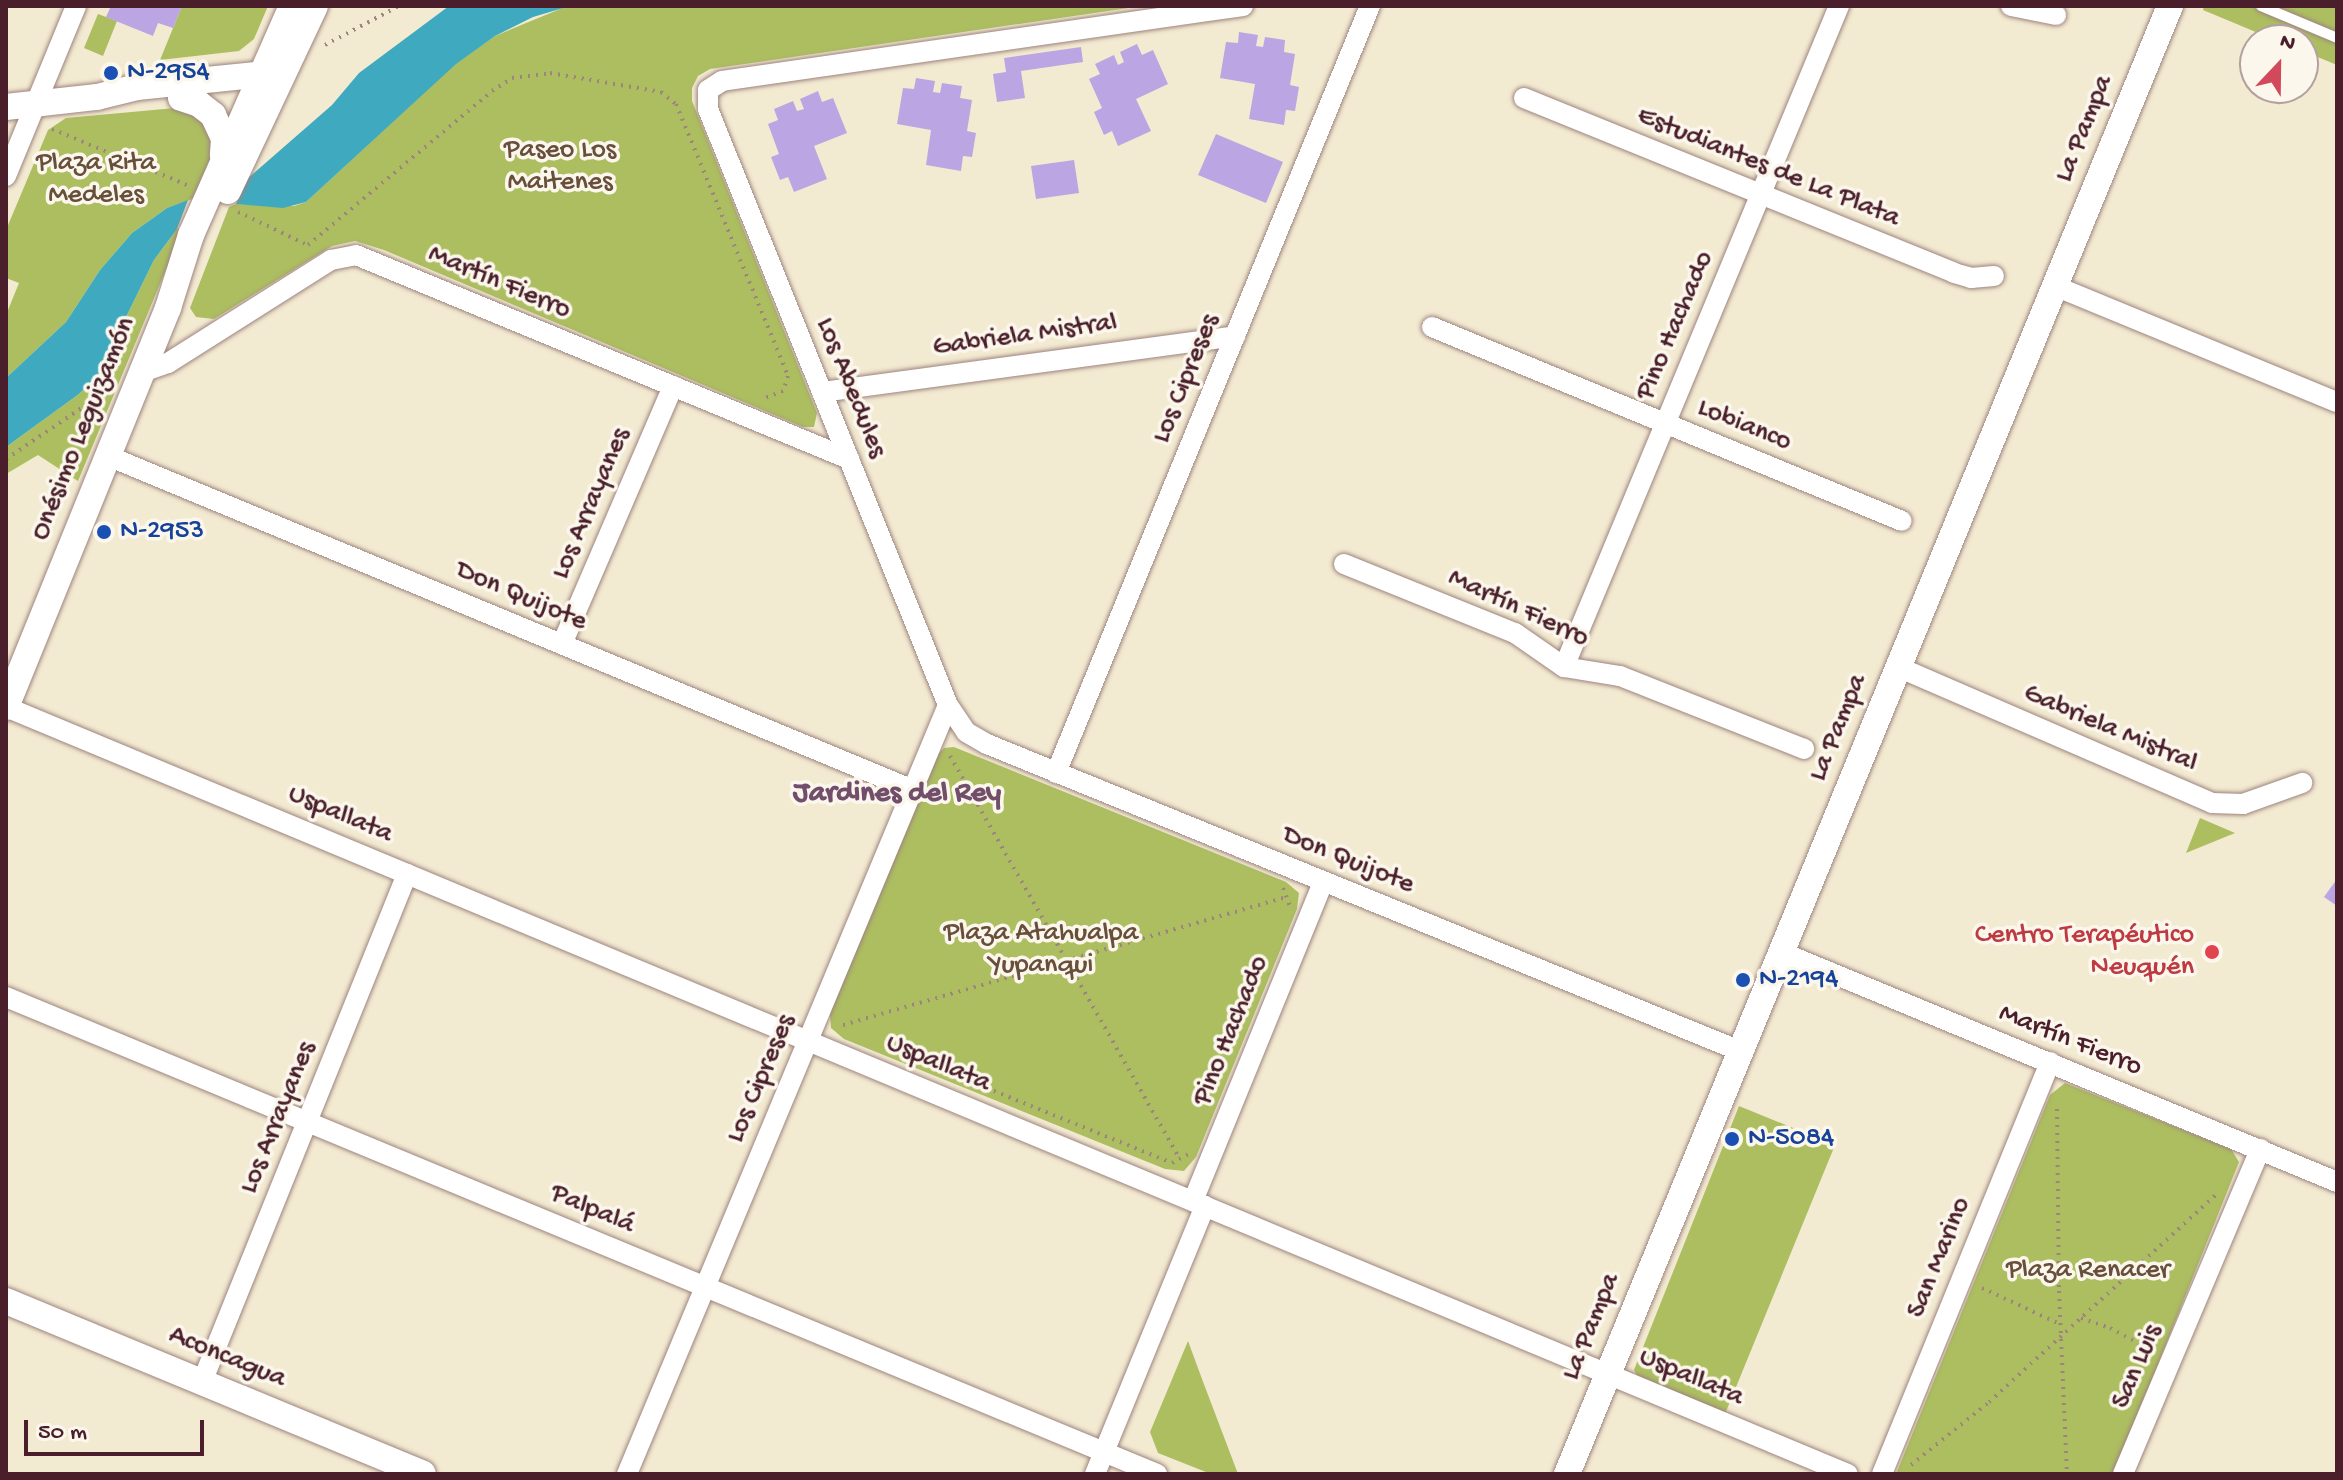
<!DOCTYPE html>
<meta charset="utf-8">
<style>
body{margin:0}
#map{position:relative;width:2343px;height:1480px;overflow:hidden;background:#f3ead2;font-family:"Gochi Hand",sans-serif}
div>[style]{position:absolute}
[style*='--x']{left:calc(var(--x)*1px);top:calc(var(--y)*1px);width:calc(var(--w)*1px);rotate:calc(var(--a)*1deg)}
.green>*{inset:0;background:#adbe61}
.water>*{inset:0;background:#3faabf}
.building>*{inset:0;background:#bca5e3}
.path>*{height:4px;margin-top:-2px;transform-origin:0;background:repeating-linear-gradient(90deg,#9e847e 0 2px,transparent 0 8px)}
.roads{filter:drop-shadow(0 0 2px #9e847e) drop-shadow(0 0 2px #9e847e)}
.service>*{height:10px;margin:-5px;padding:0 5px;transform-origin:5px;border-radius:5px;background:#fff}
.minor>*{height:20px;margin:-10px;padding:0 10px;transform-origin:10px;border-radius:10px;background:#fff}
.tertiary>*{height:26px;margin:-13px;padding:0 13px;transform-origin:13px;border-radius:13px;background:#fff}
.dots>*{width:22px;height:22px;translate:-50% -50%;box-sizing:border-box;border:4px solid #fbf7ec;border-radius:50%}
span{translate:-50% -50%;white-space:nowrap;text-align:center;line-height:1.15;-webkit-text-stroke:7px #fbf7ec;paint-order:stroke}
.transit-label{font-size:28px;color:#164399}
.left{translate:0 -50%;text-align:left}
.street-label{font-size:28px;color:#4a1f2b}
.park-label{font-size:28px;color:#684f3b}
.health-label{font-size:28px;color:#be3a42}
.right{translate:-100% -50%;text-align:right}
.neighbourhood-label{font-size:30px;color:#724e6b;font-weight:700}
.frame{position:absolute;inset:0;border:8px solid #4a1f2b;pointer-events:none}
.north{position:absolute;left:2239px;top:24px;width:80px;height:80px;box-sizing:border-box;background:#fbf7ec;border:2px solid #b4a19f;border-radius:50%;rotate:22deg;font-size:22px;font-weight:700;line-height:32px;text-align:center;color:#4a1f2b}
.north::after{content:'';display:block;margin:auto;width:28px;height:36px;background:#d1495b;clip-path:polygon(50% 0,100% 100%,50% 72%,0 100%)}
.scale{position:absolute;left:24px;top:1420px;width:180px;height:36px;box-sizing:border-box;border:4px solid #4a1f2b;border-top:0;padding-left:10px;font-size:24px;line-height:28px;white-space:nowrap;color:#4a1f2b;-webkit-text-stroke:6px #fbf7ec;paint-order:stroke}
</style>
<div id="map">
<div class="green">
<div style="clip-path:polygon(182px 6px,268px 6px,254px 39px,239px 51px,160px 60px)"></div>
<div style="clip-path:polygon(1142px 6px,710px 69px,698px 76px,692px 88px,692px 101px,817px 413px,814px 427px,803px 427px,384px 250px,355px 241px,332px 246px,214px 319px,196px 317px,190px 308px,229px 207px,236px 204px,294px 206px,306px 202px,455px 64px,495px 36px,565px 7px)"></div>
<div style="clip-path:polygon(2204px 6px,2337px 6px,2337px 65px,2303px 51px,2303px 40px,2275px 40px,2203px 10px)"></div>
<div style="clip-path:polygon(98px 14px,117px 21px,103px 56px,84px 48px)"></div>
<div style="clip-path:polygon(175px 108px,197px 112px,215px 148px,195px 198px,167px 208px,132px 233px,100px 270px,66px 322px,6px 378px,6px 315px,19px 283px,6px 278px,6px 230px,48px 130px,66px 118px)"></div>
<div style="clip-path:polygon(184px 226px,78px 481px,38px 455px,6px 474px,6px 447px,79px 394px,97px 376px,154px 260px,177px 229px)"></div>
<div style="clip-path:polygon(954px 747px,1286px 882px,1299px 893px,1297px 909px,1196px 1157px,1184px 1171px,1165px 1169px,844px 1039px,831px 1028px,830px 1013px,934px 758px,944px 748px)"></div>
<div style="clip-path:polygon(2200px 818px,2235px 833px,2186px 853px)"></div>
<div style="clip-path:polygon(2065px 1083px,2231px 1149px,2239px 1162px,2114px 1474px,1896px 1474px,2050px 1095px)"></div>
<div style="clip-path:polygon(1739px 1106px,1835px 1145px,1725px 1414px,1638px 1377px,1634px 1370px)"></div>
<div style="clip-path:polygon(1188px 1341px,1202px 1379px,1238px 1474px,1211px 1474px,1158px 1453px,1150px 1432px)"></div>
</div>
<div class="water">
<div style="clip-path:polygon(449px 6px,570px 6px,533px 17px,495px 36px,456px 64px,306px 202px,283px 208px,236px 204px,247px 179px,332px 105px,359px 73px)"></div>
<div style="clip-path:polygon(188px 200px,177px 229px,154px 260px,97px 376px,79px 394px,6px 447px,6px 378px,66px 322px,100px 270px,132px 233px,167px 208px)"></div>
</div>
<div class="building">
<div style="clip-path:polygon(111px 6px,182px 6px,173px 28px,158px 23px,153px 36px,106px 17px)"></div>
<div style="clip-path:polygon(1239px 32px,1258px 35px,1256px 46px,1263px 47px,1265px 37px,1285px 40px,1284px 52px,1295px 54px,1290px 85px,1299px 87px,1295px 111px,1286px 110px,1284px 125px,1249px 119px,1255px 84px,1220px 78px,1226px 42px,1238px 43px)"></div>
<div style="clip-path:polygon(1137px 44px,1142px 55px,1153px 50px,1168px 84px,1136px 99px,1151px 131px,1118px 146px,1112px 131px,1104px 135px,1094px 112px,1102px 108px,1089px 79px,1100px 74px,1095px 64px,1114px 55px,1118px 65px,1124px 62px,1120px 52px)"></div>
<div style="clip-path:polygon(1081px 47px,1083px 62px,1021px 71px,1025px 98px,997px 102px,993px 74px,1006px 72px,1004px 58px)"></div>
<div style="clip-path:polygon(916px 78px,935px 81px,933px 92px,940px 93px,942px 83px,962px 86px,960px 98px,972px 100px,967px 131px,976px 133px,972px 157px,963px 156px,961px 171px,926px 165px,931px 130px,897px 124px,903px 88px,914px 89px)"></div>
<div style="clip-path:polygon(818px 91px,822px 102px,833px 98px,847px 133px,814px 146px,827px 179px,794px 192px,788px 177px,780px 180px,771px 157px,779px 154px,768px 124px,778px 120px,774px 109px,793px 101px,797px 111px,804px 109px,800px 99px)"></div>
<div style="clip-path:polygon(1216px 134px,1283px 162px,1266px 203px,1198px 175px)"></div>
<div style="clip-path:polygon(1074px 160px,1079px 193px,1036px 199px,1031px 166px)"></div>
<div style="clip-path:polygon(2337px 879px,2337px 906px,2324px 897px)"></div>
</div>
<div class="path">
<div style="--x:325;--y:45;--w:84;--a:-27.8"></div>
<div style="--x:52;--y:129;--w:146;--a:22.5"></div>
<div style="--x:238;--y:212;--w:80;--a:25.3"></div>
<div style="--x:308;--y:245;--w:240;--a:-39.9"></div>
<div style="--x:492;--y:91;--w:24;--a:-33"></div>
<div style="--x:512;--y:78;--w:38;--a:-7"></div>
<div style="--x:550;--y:73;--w:113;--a:9.7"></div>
<div style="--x:661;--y:92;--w:19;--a:39"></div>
<div style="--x:676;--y:104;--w:294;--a:67.6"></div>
<div style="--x:788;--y:376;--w:16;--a:108"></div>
<div style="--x:783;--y:391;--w:22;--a:159"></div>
<div style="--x:6;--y:459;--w:122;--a:-34"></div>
<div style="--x:950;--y:756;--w:464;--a:60.3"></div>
<div style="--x:1283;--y:888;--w:19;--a:69"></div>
<div style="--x:843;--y:1025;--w:461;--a:-16.1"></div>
<div style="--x:927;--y:1064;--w:264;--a:22"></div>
<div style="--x:1172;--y:1163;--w:19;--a:-28"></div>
<div style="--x:2057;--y:1109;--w:182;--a:89.4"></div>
<div style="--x:2059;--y:1291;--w:183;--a:87.5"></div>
<div style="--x:1982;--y:1288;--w:86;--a:24.8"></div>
<div style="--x:2081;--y:1318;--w:31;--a:19"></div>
<div style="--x:2110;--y:1328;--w:47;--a:28.2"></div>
<div style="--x:1911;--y:1465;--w:100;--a:-38.9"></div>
<div style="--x:1989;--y:1402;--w:307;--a:-42.4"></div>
</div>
<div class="roads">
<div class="service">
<div style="--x:2261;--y:6;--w:82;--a:22.8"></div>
</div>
<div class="minor">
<div style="--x:1243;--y:6;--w:526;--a:171.81"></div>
<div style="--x:722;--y:81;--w:17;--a:147"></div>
<div style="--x:708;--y:90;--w:19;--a:90"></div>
<div style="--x:708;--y:109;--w:643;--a:68.07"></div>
<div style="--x:948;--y:705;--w:32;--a:56"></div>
<div style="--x:966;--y:732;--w:24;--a:30"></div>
<div style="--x:987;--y:744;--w:813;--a:22.18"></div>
<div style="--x:2011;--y:6;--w:46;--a:11.3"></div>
<div style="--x:1524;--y:98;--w:464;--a:22.1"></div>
<div style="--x:1954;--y:273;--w:18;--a:16"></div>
<div style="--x:1971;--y:278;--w:23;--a:-5"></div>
<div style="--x:6;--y:176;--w:184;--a:-67.6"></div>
<div style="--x:2055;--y:286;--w:305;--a:22.4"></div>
<div style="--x:1432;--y:327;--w:508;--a:22.43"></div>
<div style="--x:142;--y:372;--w:28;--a:-19"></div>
<div style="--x:168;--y:363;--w:193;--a:-32.3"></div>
<div style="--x:331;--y:260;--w:25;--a:-11"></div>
<div style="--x:356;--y:255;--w:534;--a:22.48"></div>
<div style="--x:822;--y:392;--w:417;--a:-7.7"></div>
<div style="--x:108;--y:456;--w:872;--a:22.53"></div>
<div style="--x:1344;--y:564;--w:184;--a:22"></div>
<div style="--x:1515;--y:633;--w:60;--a:34.8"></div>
<div style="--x:1564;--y:667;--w:57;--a:9.1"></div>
<div style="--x:1620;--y:676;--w:198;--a:21.6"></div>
<div style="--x:562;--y:644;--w:281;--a:-66.7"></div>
<div style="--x:1564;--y:667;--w:716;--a:-67.41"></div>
<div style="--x:1898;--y:667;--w:342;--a:23.4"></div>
<div style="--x:2212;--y:803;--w:31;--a:2"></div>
<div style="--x:2243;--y:804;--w:63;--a:-19.6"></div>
<div style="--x:6;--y:707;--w:1995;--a:22.61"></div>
<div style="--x:1056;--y:773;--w:829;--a:-67.74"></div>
<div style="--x:1781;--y:952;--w:602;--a:22.47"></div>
<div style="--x:6;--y:997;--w:1246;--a:22.51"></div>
<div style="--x:1193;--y:1201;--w:344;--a:-67.8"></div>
<div style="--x:202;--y:1382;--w:548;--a:-68.02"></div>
<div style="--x:627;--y:1474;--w:833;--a:-67.34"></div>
<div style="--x:1095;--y:1474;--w:290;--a:-67.7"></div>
<div style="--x:1882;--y:1474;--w:445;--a:-67.8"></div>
<div style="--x:2123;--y:1474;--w:353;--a:-67.1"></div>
</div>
<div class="tertiary">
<div style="--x:181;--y:98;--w:19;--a:18"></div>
<div style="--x:199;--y:104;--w:18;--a:38"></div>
<div style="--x:213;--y:115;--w:26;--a:65"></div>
<div style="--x:224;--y:139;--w:16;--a:94"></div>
<div style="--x:6;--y:107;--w:92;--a:-6.3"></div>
<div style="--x:97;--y:97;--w:41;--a:-14"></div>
<div style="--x:137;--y:87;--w:140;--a:-5.8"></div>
<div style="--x:228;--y:191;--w:204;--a:-64.8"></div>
<div style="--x:6;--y:707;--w:431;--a:-67.9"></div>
<div style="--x:168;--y:308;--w:77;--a:-72.5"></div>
<div style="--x:191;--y:235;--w:250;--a:-66.2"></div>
<div style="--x:6;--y:1301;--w:451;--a:22.5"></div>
<div style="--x:1567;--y:1474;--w:1587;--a:-67.67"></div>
</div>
</div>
<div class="dots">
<div style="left:111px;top:73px;background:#1a4fb4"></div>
<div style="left:104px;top:532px;background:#1a4fb4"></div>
<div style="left:2212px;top:952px;background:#e0444e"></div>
<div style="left:1743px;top:980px;background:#1a4fb4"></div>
<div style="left:1732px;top:1139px;background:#1a4fb4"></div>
</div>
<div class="transit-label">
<span class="left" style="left:127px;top:73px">N-2954</span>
<span class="left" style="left:120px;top:532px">N-2953</span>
<span class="left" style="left:1759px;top:980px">N-2194</span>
<span class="left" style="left:1748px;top:1139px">N-5084</span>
</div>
<div class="street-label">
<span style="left:2085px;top:129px;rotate:-68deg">La Pampa</span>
<span style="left:1768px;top:168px;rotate:22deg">Estudiantes de La Plata</span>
<span style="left:499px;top:283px;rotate:23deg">Martín Fierro</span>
<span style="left:1676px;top:326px;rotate:-67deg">Pino Hachado</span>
<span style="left:1025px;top:336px;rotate:-8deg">Gabriela Mistral</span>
<span style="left:1187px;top:379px;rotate:-68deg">Los Cipreses</span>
<span style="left:850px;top:388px;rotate:68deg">Los Abedules</span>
<span style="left:1744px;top:426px;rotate:22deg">Lobianco</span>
<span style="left:84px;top:429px;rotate:-68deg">Onésimo Leguizamón</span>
<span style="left:592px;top:504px;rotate:-67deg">Los Arrayanes</span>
<span style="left:521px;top:597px;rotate:23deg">Don Quijote</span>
<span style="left:1518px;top:609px;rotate:25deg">Martín Fierro</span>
<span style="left:1839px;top:728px;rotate:-68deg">La Pampa</span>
<span style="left:2110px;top:729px;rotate:23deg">Gabriela Mistral</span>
<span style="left:340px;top:815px;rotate:23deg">Uspallata</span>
<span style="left:1348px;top:861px;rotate:22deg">Don Quijote</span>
<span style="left:1232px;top:1031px;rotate:-68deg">Pino Hachado</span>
<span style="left:2070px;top:1041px;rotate:22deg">Martín Fierro</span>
<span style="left:938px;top:1064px;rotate:23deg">Uspallata</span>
<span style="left:762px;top:1079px;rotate:-67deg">Los Cipreses</span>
<span style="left:279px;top:1118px;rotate:-68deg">Los Arrayanes</span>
<span style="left:592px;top:1210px;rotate:23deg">Palpalá</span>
<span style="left:1940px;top:1258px;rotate:-68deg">San Marino</span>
<span style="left:1592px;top:1327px;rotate:-68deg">La Pampa</span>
<span style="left:227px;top:1358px;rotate:22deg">Aconcagua</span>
<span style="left:2138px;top:1367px;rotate:-67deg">San Luis</span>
<span style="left:1691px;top:1378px;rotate:23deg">Uspallata</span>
</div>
<div class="park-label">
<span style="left:560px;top:167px">Paseo Los<br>Maitenes</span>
<span style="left:96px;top:180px">Plaza Rita<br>Medeles</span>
<span style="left:1041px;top:950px">Plaza Atahualpa<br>Yupanqui</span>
<span style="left:2088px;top:1271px">Plaza Renacer</span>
</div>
<div class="health-label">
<span class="right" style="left:2194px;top:952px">Centro Terapéutico<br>Neuquén</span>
</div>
<div class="neighbourhood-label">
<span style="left:897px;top:795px">Jardines del Rey</span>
</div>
<div class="frame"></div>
<div class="north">N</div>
<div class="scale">50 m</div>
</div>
